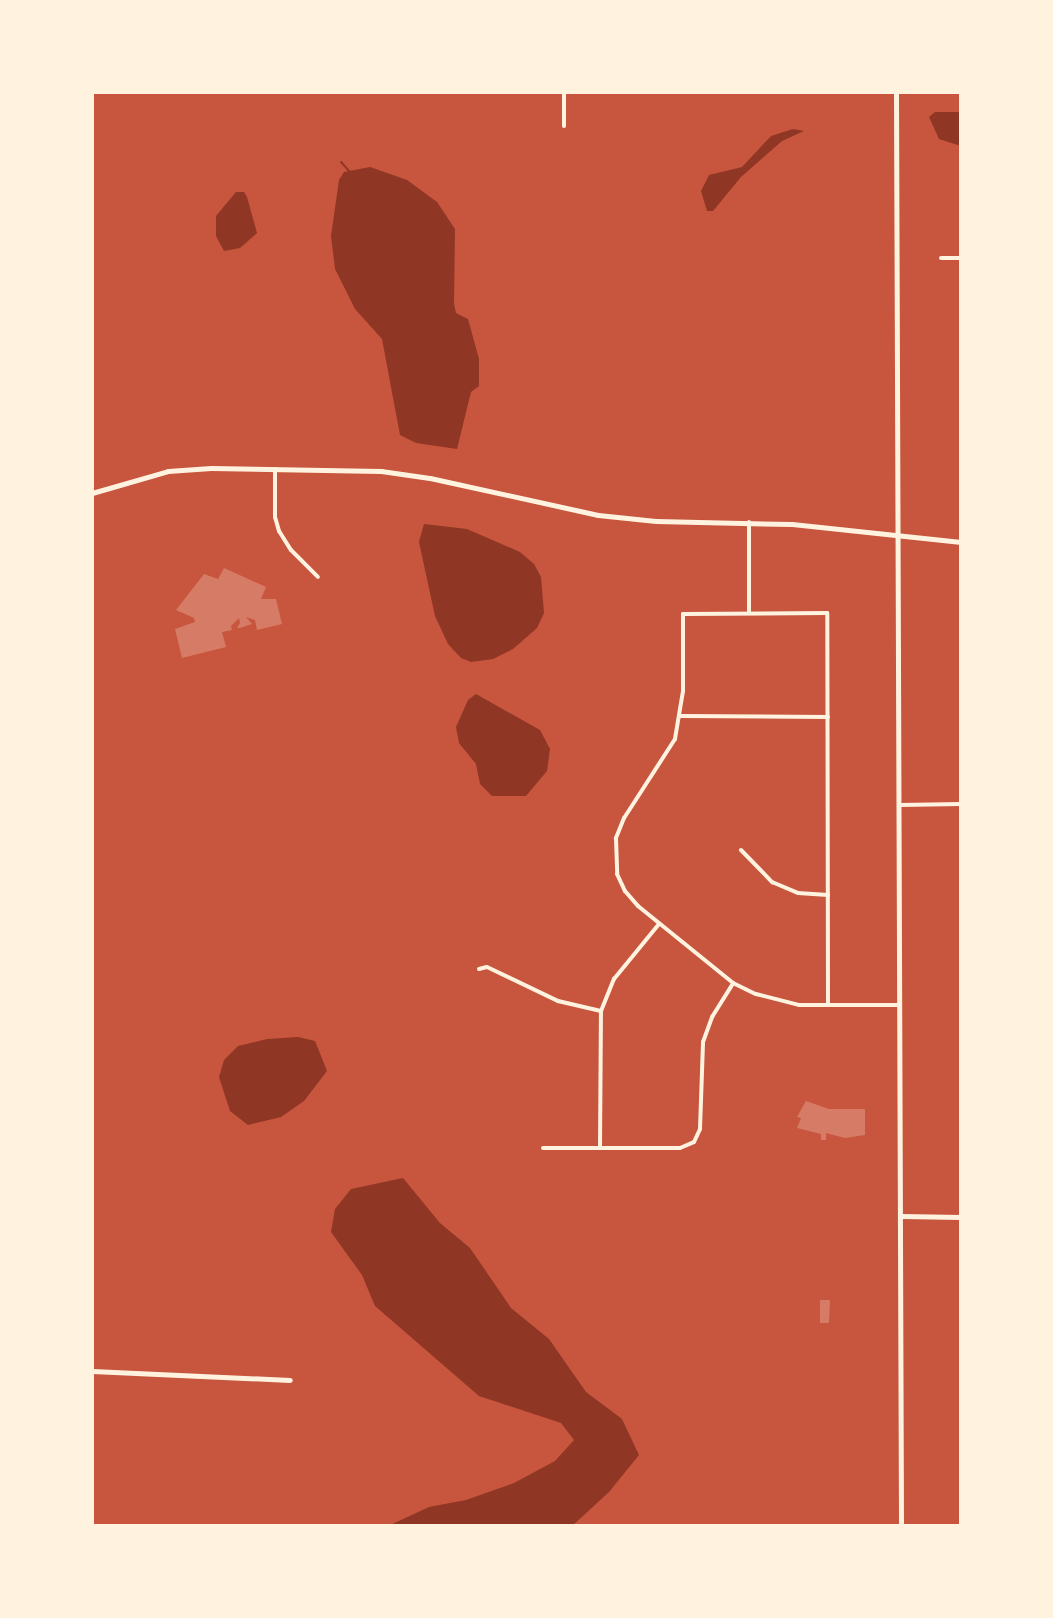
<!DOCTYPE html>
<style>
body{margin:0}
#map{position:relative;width:1053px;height:1618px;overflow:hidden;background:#c8553d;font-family:"Fira Sans Condensed",sans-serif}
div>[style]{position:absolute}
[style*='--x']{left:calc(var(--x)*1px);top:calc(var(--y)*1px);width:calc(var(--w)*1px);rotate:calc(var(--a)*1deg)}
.water>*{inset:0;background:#8f3625}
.stream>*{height:2px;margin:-1px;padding:0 1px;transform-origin:1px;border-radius:1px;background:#8f3625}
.building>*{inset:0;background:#d67c66}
.minor>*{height:4px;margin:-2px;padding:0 2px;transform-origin:2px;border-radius:2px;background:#fff3e0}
.tertiary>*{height:5px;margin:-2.5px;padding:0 2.5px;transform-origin:2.5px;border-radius:2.5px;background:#fff3e0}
span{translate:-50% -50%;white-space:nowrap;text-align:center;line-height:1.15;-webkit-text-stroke:8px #fff3e0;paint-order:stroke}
.frame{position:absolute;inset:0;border:94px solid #fff3e0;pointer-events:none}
</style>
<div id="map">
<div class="water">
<div style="clip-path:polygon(935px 112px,961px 112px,961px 146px,939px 139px,929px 117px)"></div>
<div style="clip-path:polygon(793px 129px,804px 131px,782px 141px,741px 177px,713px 211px,707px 211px,701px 191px,709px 175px,742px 167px,771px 136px)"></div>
<div style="clip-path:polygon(370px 167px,407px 180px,437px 202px,455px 229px,454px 304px,456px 313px,468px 319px,479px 359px,479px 386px,471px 392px,457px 449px,416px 443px,400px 435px,382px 339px,355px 309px,335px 269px,331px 236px,339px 180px,344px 172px)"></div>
<div style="clip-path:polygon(236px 192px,244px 192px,247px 197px,257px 233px,240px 248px,224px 251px,216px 236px,216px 216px)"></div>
<div style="clip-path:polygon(424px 524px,467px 529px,520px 552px,534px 564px,541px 577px,544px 613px,537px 628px,513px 649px,493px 659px,471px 662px,461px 658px,448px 644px,435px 616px,419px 542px)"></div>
<div style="clip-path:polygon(476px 694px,540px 730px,550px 749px,547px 771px,526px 796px,492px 796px,480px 784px,476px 764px,459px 743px,456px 727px,468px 700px)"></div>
<div style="clip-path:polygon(298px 1037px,315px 1041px,327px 1071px,304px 1101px,281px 1117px,248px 1125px,230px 1111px,219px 1077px,224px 1060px,238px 1046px,267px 1039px)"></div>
<div style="clip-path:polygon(403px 1178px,440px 1223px,470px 1248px,511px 1308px,549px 1339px,586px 1392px,622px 1419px,639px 1455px,609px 1492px,572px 1526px,388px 1526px,429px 1507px,466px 1500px,514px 1483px,555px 1461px,574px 1440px,561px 1423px,479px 1396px,375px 1306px,362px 1275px,331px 1232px,335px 1209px,351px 1189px)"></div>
</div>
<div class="stream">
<div style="--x:341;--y:162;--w:13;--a:48"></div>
</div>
<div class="building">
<div style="clip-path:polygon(224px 568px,266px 587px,261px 599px,276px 599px,282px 624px,257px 630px,255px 620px,246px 617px,252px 624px,240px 628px,237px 628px,240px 623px,239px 618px,231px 626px,232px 630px,222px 632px,226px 647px,182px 658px,175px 629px,195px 622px,194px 618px,176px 610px,204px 574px,218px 579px)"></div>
<div style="clip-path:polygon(806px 1101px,829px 1109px,865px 1109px,865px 1135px,845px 1138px,826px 1133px,826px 1140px,821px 1140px,821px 1134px,797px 1128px,801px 1118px,797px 1117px)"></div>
<div style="clip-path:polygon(820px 1300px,830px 1300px,829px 1323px,820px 1323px)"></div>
</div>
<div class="minor">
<div style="--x:564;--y:92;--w:34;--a:90"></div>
<div style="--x:941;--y:258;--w:20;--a:0"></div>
<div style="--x:275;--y:469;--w:48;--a:90"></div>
<div style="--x:275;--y:517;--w:15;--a:74"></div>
<div style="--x:279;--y:531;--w:22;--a:58"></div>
<div style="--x:291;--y:550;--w:38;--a:45"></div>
<div style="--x:749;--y:522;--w:91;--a:90"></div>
<div style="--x:681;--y:716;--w:147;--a:0.4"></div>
<div style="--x:900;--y:805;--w:61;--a:-0.9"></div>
<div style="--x:741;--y:850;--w:45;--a:45.9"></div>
<div style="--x:772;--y:882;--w:28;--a:23"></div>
<div style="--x:798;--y:893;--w:30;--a:4"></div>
<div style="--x:479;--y:969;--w:8;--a:-14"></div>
<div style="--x:487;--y:967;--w:79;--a:25.6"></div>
<div style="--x:558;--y:1001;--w:44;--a:13.1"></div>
<div style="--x:828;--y:1005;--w:392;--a:-90.1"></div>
<div style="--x:827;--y:613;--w:144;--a:179.6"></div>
<div style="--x:683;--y:614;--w:77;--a:90"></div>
<div style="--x:683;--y:691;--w:49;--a:99.5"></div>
<div style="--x:675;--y:739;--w:94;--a:122.8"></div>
<div style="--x:624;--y:818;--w:22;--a:112"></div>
<div style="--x:616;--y:838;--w:36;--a:88"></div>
<div style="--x:617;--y:874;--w:19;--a:65"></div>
<div style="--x:625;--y:891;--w:20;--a:49"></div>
<div style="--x:638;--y:906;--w:122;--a:39"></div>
<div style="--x:733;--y:983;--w:25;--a:26"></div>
<div style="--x:756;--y:994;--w:44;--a:14.3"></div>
<div style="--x:799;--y:1005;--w:99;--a:0"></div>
<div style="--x:543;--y:1148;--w:137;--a:0"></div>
<div style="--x:680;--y:1148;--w:15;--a:-23"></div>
<div style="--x:694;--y:1142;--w:14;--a:-65"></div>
<div style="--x:700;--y:1129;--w:87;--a:-88"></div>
<div style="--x:703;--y:1042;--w:27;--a:-70"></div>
<div style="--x:712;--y:1017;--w:40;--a:-58"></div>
<div style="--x:600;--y:1148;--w:137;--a:-89.6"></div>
<div style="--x:601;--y:1011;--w:35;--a:-68"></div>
<div style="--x:614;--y:979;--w:71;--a:-50.7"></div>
</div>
<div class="tertiary">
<div style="--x:896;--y:92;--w:1434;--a:89.8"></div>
<div style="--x:92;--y:493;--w:79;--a:-16.1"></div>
<div style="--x:168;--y:471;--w:43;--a:-4"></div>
<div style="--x:211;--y:468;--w:170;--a:1"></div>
<div style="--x:381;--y:471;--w:49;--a:8.1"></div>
<div style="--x:430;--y:478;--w:172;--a:12.4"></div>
<div style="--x:598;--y:515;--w:58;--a:5.9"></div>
<div style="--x:656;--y:521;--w:136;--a:1.3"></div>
<div style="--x:792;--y:524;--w:170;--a:6.1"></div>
<div style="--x:901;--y:1216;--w:60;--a:1"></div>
<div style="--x:92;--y:1371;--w:198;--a:2.6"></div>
</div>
<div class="frame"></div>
</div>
